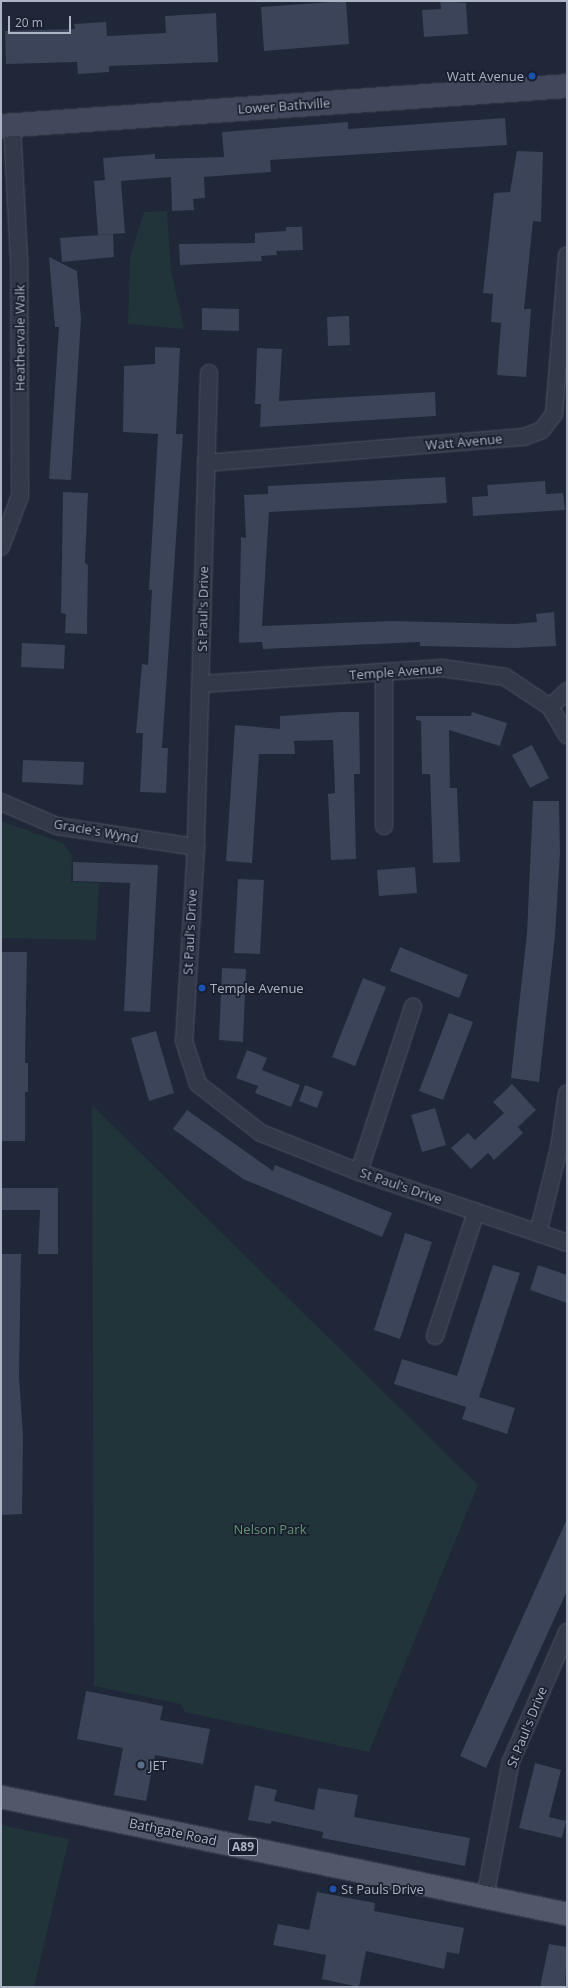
<!DOCTYPE html>
<style>
body{margin:0}
#map{position:relative;width:568px;height:1988px;overflow:hidden;background:#1f2738;font-family:"Open Sans",sans-serif}
div>[style]{position:absolute}
[style*='--x']{left:calc(var(--x)*1px);top:calc(var(--y)*1px);width:calc(var(--w)*1px);rotate:calc(var(--a)*1deg)}
.green>*{inset:0;background:#213439}
.building>*{inset:0;background:#3b4458}
.roads{filter:drop-shadow(0 0 1px #4e5463) drop-shadow(0 0 1px #4e5463)}
.minor>*{height:16px;margin:-8px;padding:0 8px;transform-origin:8px;border-radius:8px;background:#333948}
.secondary>*{height:22px;margin:-11px;padding:0 11px;transform-origin:11px;border-radius:11px;background:#41485c}
.primary>*{height:22px;margin:-11px;padding:0 11px;transform-origin:11px;border-radius:11px;background:#515869}
.dots>*{width:11px;height:11px;translate:-50% -50%;box-sizing:border-box;border:2px solid #191f2d;border-radius:50%}
span{translate:-50% -50%;white-space:nowrap;text-align:center;line-height:1.15;-webkit-text-stroke:3.5px #191f2d;paint-order:stroke}
.shield-label span{padding:1px 3px;background:#191f2d;border:1px solid;border-radius:3px;-webkit-text-stroke-width:0}
.shield-label{font-size:12px;color:#adb4c5;font-weight:700}
.poi-label{font-size:13px;color:#adb4c5}
.right{translate:-100% -50%;text-align:right}
.left{translate:0 -50%;text-align:left}
.street-label{font-size:13px;color:#adb4c5}
.park-label{font-size:13px;color:#649676}
.frame{position:absolute;inset:0;border:2px solid #adb4c5;pointer-events:none}
.scale{position:absolute;left:8px;top:16px;width:63px;height:18px;box-sizing:border-box;border:2px solid #adb4c5;border-top:0;padding-left:5px;font-size:12px;line-height:14px;white-space:nowrap;color:#adb4c5;-webkit-text-stroke:3px #191f2d;paint-order:stroke}
</style>
<div id="map">
<div class="green">
<div style="clip-path:polygon(167px 211px,171px 270px,184px 329px,128px 324px,130px 257px,144px 212px)"></div>
<div style="clip-path:polygon(1px 821px,63px 843px,72px 855px,71px 882px,99px 883px,96px 940px,1px 938px)"></div>
<div style="clip-path:polygon(92px 1105px,478px 1485px,369px 1752px,185px 1712px,180px 1704px,94px 1686px)"></div>
<div style="clip-path:polygon(1px 1825px,69px 1839px,34px 1987px,1px 1987px)"></div>
</div>
<div class="building">
<div style="clip-path:polygon(346px 1px,349px 44px,264px 51px,261px 7px)"></div>
<div style="clip-path:polygon(440px 1px,466px 3px,468px 34px,424px 37px,422px 10px,441px 9px)"></div>
<div style="clip-path:polygon(216px 13px,218px 62px,109px 66px,109px 72px,78px 74px,77px 62px,6px 64px,5px 31px,75px 29px,74px 24px,106px 22px,107px 36px,166px 33px,165px 16px)"></div>
<div style="clip-path:polygon(505px 118px,507px 145px,270px 160px,271px 172px,204px 177px,205px 198px,193px 199px,194px 210px,172px 211px,171px 177px,121px 181px,125px 233px,98px 235px,94px 181px,105px 180px,103px 158px,155px 154px,155px 159px,224px 157px,222px 132px,348px 122px,348px 129px)"></div>
<div style="clip-path:polygon(517px 151px,543px 152px,541px 222px,533px 221px,524px 309px,531px 309px,526px 377px,497px 375px,501px 323px,491px 322px,493px 294px,483px 293px,494px 193px,510px 192px)"></div>
<div style="clip-path:polygon(286px 227px,302px 227px,303px 250px,276px 251px,277px 255px,261px 256px,262px 261px,180px 265px,179px 244px,255px 243px,255px 233px,286px 231px)"></div>
<div style="clip-path:polygon(113px 234px,114px 257px,62px 262px,60px 238px)"></div>
<div style="clip-path:polygon(49px 257px,77px 271px,81px 319px,71px 480px,49px 479px,59px 327px,55px 327px)"></div>
<div style="clip-path:polygon(202px 308px,239px 309px,239px 331px,202px 330px)"></div>
<div style="clip-path:polygon(349px 316px,350px 345px,328px 346px,327px 317px)"></div>
<div style="clip-path:polygon(155px 347px,180px 348px,176px 434px,183px 434px,162px 748px,168px 748px,166px 793px,140px 792px,143px 733px,136px 733px,142px 664px,148px 665px,152px 590px,149px 590px,158px 434px,123px 432px,124px 366px,155px 364px)"></div>
<div style="clip-path:polygon(257px 348px,282px 349px,279px 401px,435px 392px,436px 416px,260px 427px,261px 404px,255px 404px)"></div>
<div style="clip-path:polygon(445px 477px,447px 503px,269px 512px,262px 626px,392px 621px,515px 624px,537px 622px,536px 614px,554px 612px,556px 646px,515px 648px,420px 646px,420px 642px,263px 649px,262px 642px,239px 643px,241px 537px,246px 538px,244px 495px,268px 494px,268px 486px)"></div>
<div style="clip-path:polygon(545px 481px,546px 494px,563px 493px,565px 510px,473px 516px,472px 497px,488px 496px,487px 485px)"></div>
<div style="clip-path:polygon(63px 492px,88px 493px,85px 563px,88px 565px,87px 634px,65px 633px,66px 614px,61px 613px)"></div>
<div style="clip-path:polygon(22px 643px,65px 645px,64px 669px,21px 667px)"></div>
<div style="clip-path:polygon(341px 712px,359px 712px,360px 774px,354px 774px,356px 859px,331px 860px,328px 794px,335px 793px,333px 740px,294px 741px,295px 754px,259px 754px,252px 863px,226px 861px,235px 725px,280px 729px,280px 716px)"></div>
<div style="clip-path:polygon(472px 712px,507px 723px,500px 746px,449px 730px,450px 788px,457px 788px,460px 862px,433px 863px,430px 774px,422px 774px,421px 721px,416px 720px,416px 716px,471px 716px)"></div>
<div style="clip-path:polygon(532px 745px,549px 778px,530px 788px,512px 755px)"></div>
<div style="clip-path:polygon(23px 760px,84px 762px,83px 785px,22px 782px)"></div>
<div style="clip-path:polygon(533px 801px,559px 801px,560px 853px,555px 936px,539px 1082px,511px 1078px,527px 933px)"></div>
<div style="clip-path:polygon(73px 862px,158px 865px,150px 1012px,124px 1011px,130px 883px,73px 881px)"></div>
<div style="clip-path:polygon(415px 867px,417px 893px,379px 896px,377px 870px)"></div>
<div style="clip-path:polygon(238px 879px,264px 880px,260px 954px,234px 953px)"></div>
<div style="clip-path:polygon(400px 947px,468px 975px,459px 998px,390px 971px)"></div>
<div style="clip-path:polygon(1px 952px,27px 952px,25px 1063px,28px 1063px,28px 1092px,25px 1092px,25px 1141px,1px 1141px)"></div>
<div style="clip-path:polygon(222px 968px,246px 969px,243px 1042px,219px 1040px)"></div>
<div style="clip-path:polygon(363px 978px,386px 987px,355px 1066px,332px 1057px)"></div>
<div style="clip-path:polygon(449px 1013px,473px 1022px,443px 1100px,419px 1091px)"></div>
<div style="clip-path:polygon(156px 1031px,174px 1093px,149px 1101px,131px 1038px)"></div>
<div style="clip-path:polygon(247px 1050px,267px 1058px,262px 1070px,300px 1085px,291px 1107px,255px 1093px,258px 1086px,236px 1078px)"></div>
<div style="clip-path:polygon(512px 1084px,536px 1110px,518px 1127px,523px 1133px,494px 1160px,488px 1153px,471px 1169px,451px 1148px,468px 1133px,475px 1140px,504px 1113px,493px 1102px)"></div>
<div style="clip-path:polygon(305px 1085px,323px 1092px,317px 1108px,299px 1101px)"></div>
<div style="clip-path:polygon(435px 1108px,446px 1145px,422px 1152px,411px 1115px)"></div>
<div style="clip-path:polygon(187px 1110px,273px 1171px,275px 1165px,392px 1213px,382px 1237px,243px 1179px,173px 1129px)"></div>
<div style="clip-path:polygon(1px 1188px,58px 1188px,58px 1254px,38px 1254px,40px 1210px,1px 1210px)"></div>
<div style="clip-path:polygon(405px 1233px,432px 1242px,400px 1339px,374px 1330px)"></div>
<div style="clip-path:polygon(1px 1254px,21px 1254px,19px 1376px,23px 1435px,22px 1514px,1px 1515px)"></div>
<div style="clip-path:polygon(493px 1265px,520px 1273px,479px 1397px,515px 1408px,507px 1434px,462px 1419px,466px 1407px,394px 1384px,402px 1359px,457px 1376px)"></div>
<div style="clip-path:polygon(538px 1265px,567px 1275px,567px 1303px,530px 1290px)"></div>
<div style="clip-path:polygon(567px 1519px,567px 1591px,486px 1768px,460px 1756px)"></div>
<div style="clip-path:polygon(86px 1691px,163px 1706px,160px 1720px,210px 1729px,203px 1764px,155px 1755px,146px 1801px,114px 1795px,123px 1748px,77px 1739px)"></div>
<div style="clip-path:polygon(535px 1763px,561px 1770px,549px 1817px,566px 1821px,562px 1838px,519px 1828px)"></div>
<div style="clip-path:polygon(255px 1785px,277px 1790px,274px 1801px,314px 1810px,318px 1788px,358px 1795px,354px 1817px,470px 1838px,465px 1866px,322px 1838px,323px 1832px,272px 1821px,270px 1824px,248px 1820px)"></div>
<div style="clip-path:polygon(317px 1892px,375px 1903px,374px 1911px,464px 1928px,459px 1954px,447px 1952px,444px 1969px,366px 1951px,359px 1987px,322px 1979px,326px 1955px,273px 1945px,278px 1924px,309px 1930px)"></div>
<div style="clip-path:polygon(549px 1944px,567px 1947px,565px 1987px,540px 1987px)"></div>
</div>
<div class="roads">
<div class="minor">
<div style="--x:209;--y:373;--w:474;--a:91.6"></div>
<div style="--x:196;--y:847;--w:194;--a:93.5"></div>
<div style="--x:184;--y:1041;--w:45;--a:72"></div>
<div style="--x:198;--y:1084;--w:80;--a:37.9"></div>
<div style="--x:261;--y:1133;--w:105;--a:21.7"></div>
<div style="--x:359;--y:1172;--w:220;--a:18.8"></div>
<div style="--x:206;--y:463;--w:319;--a:-4.7"></div>
<div style="--x:524;--y:437;--w:19;--a:-21"></div>
<div style="--x:542;--y:430;--w:20;--a:-53"></div>
<div style="--x:554;--y:414;--w:159;--a:-85.3"></div>
<div style="--x:1;--y:547;--w:54;--a:-69.6"></div>
<div style="--x:20;--y:496;--w:237;--a:-90.2"></div>
<div style="--x:19;--y:259;--w:134;--a:-93"></div>
<div style="--x:384;--y:673;--w:153;--a:90"></div>
<div style="--x:201;--y:684;--w:242;--a:-3.8"></div>
<div style="--x:442;--y:668;--w:64;--a:8.1"></div>
<div style="--x:505;--y:677;--w:54;--a:33.7"></div>
<div style="--x:550;--y:707;--w:33;--a:59"></div>
<div style="--x:550;--y:707;--w:23;--a:-43"></div>
<div style="--x:1;--y:802;--w:61;--a:23.2"></div>
<div style="--x:57;--y:826;--w:141;--a:8.6"></div>
<div style="--x:359;--y:1172;--w:174;--a:-71.9"></div>
<div style="--x:538;--y:1233;--w:88;--a:-76.1"></div>
<div style="--x:559;--y:1148;--w:55;--a:-81.6"></div>
<div style="--x:435;--y:1336;--w:131;--a:-71.7"></div>
<div style="--x:485;--y:1897;--w:138;--a:-79.2"></div>
<div style="--x:511;--y:1761;--w:141;--a:-66.5"></div>
</div>
<div class="secondary">
<div style="--x:1;--y:126;--w:567;--a:-4.04"></div>
</div>
<div class="primary">
<div style="--x:1;--y:1797;--w:578;--a:11.68"></div>
</div>
</div>
<div class="dots">
<div style="left:532px;top:76px;background:#1a4fb4"></div>
<div style="left:202px;top:988px;background:#1a4fb4"></div>
<div style="left:141px;top:1765px;background:#5c6f8a"></div>
<div style="left:333px;top:1889px;background:#1a4fb4"></div>
</div>
<div class="shield-label">
<span style="left:243px;top:1847px">A89</span>
</div>
<div class="poi-label">
<span class="right" style="left:524px;top:76px">Watt Avenue</span>
<span class="left" style="left:210px;top:988px">Temple Avenue</span>
<span class="left" style="left:149px;top:1765px">JET</span>
<span class="left" style="left:341px;top:1889px">St Pauls Drive</span>
</div>
<div class="street-label">
<span style="left:284px;top:106px;rotate:-4deg">Lower Bathville</span>
<span style="left:20px;top:338px;rotate:-90deg">Heathervale Walk</span>
<span style="left:464px;top:442px;rotate:-5deg">Watt Avenue</span>
<span style="left:203px;top:609px;rotate:-89deg">St Paul's Drive</span>
<span style="left:396px;top:672px;rotate:-4deg">Temple Avenue</span>
<span style="left:96px;top:831px;rotate:10deg">Gracie's Wynd</span>
<span style="left:190px;top:932px;rotate:-87deg">St Paul's Drive</span>
<span style="left:401px;top:1186px;rotate:19deg">St Paul's Drive</span>
<span style="left:527px;top:1727px;rotate:-68deg">St Paul's Drive</span>
<span style="left:173px;top:1832px;rotate:12deg">Bathgate Road</span>
</div>
<div class="park-label">
<span style="left:270px;top:1529px">Nelson Park</span>
</div>
<div class="frame"></div>
<div class="scale">20 m</div>
</div>
